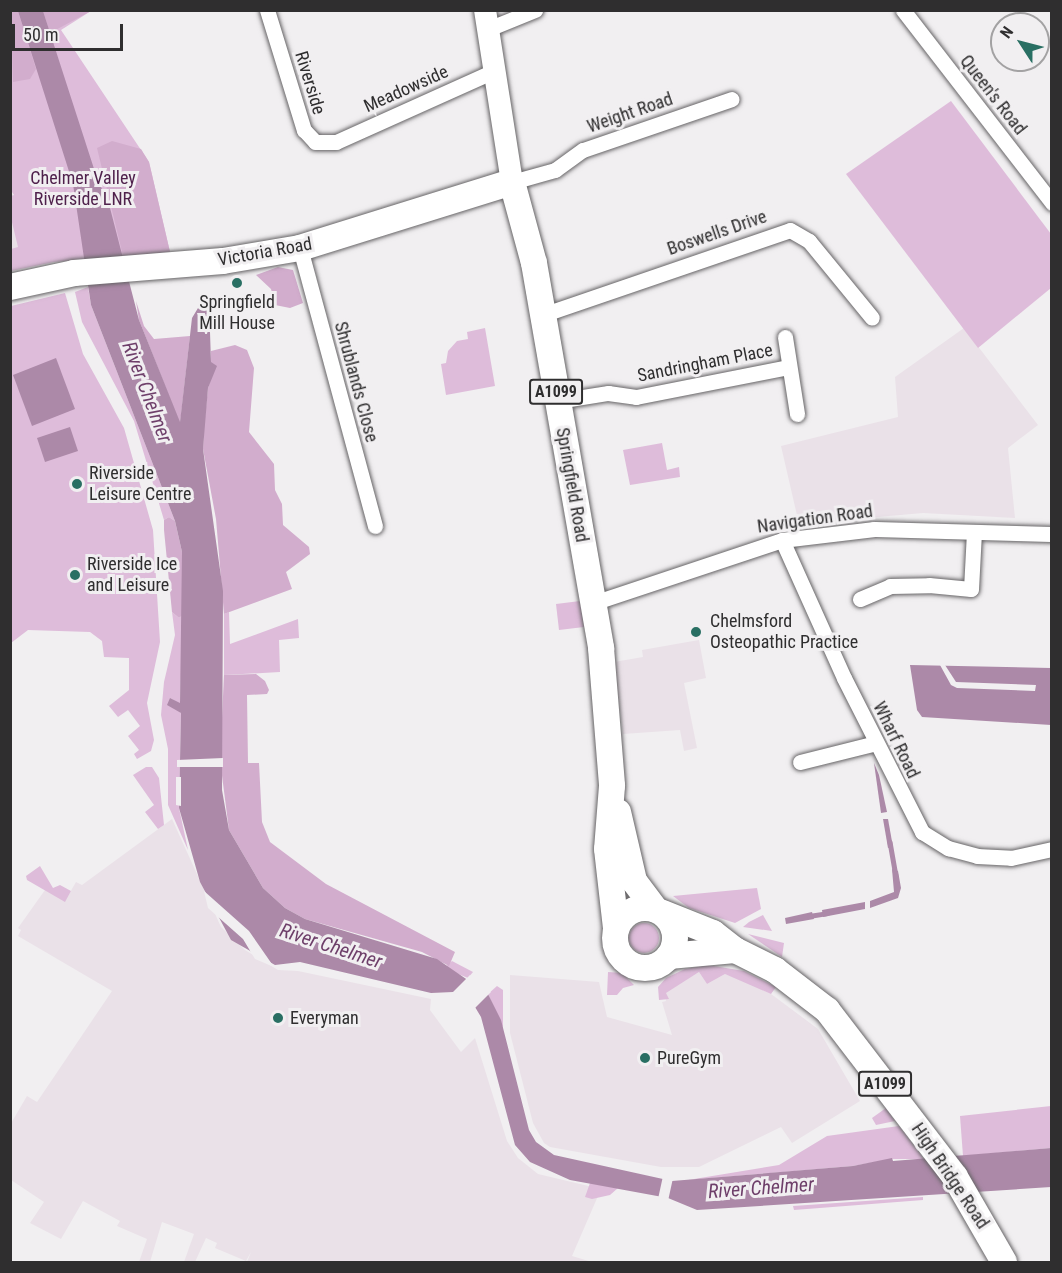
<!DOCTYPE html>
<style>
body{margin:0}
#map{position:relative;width:1062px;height:1273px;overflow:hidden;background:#f1eff1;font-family:"Roboto Condensed",sans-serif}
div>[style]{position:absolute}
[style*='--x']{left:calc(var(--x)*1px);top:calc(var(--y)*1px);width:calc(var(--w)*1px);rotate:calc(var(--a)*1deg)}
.built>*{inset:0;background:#eae1e8}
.green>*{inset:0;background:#debcda}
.round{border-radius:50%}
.forest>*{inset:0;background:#d2adcd}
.water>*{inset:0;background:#ac89a8}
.pier>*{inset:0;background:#f1eff1}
.stream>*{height:4.5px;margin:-2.25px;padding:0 2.25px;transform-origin:2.25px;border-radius:2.25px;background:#ac89a8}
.roads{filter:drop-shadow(0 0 2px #666466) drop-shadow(0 0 2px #666466)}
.minor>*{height:15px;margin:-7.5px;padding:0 7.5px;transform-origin:7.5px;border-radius:7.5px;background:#fff}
.secondary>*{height:22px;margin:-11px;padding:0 11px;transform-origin:11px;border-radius:11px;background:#fff}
.primary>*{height:26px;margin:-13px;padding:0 13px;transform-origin:13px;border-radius:13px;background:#fff}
.primary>.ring{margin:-13px;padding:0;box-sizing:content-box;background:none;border:26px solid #fff;border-radius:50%}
.dots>*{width:16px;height:16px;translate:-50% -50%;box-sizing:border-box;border:3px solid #f1eff1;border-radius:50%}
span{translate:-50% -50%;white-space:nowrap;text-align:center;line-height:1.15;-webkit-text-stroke:6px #f1eff1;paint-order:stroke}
.shield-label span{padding:2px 4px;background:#f1eff1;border:2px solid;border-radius:4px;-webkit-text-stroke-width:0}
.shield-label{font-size:16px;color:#2f2e2f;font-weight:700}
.street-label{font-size:18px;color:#2f2e2f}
.park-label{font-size:18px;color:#4f214c}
.poi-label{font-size:18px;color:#2f2e2f}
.left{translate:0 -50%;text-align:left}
.water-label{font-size:20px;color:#6e3f6a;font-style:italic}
.frame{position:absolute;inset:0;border:12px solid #2f2e2f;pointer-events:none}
.north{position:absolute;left:990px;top:12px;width:60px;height:60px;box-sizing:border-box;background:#f1eff1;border:2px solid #a3a2a3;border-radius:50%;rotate:306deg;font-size:16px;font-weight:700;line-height:24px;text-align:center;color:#2f2e2f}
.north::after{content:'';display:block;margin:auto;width:21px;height:27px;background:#296f63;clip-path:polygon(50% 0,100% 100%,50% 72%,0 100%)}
.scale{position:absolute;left:12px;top:24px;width:111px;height:27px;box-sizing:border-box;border:3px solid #2f2e2f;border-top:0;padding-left:8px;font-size:18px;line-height:21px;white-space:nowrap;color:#2f2e2f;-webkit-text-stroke:4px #f1eff1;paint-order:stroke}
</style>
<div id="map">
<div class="built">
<div style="clip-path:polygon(10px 182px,29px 266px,11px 271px,10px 271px)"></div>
<div style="clip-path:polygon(964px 328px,1038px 425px,1008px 448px,1015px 518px,923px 513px,799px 524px,781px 446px,898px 417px,895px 377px)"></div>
<div style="clip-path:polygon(699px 640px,706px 678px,684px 683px,697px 748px,684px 751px,680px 730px,623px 734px,614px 662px,643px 657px,642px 650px)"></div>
<div style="clip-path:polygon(172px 819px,221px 927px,245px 950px,278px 970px,298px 971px,431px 999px,430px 1010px,461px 1052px,475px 1038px,507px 1141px,518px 1158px,538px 1174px,601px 1189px,572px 1256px,592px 1262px,247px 1262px,251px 1252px,246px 1261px,215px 1248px,217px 1243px,206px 1238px,195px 1262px,184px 1262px,194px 1234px,162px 1222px,150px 1262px,139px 1262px,147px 1239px,117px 1226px,120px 1221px,83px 1201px,61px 1239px,30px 1223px,44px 1202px,11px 1180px,10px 1125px,27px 1096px,37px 1102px,112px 991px,18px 936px,21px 930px,18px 928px,45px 890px,65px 901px,76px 882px,82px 885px)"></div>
<div style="clip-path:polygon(699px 972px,707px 984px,725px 974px,738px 978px,771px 994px,818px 1029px,860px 1101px,792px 1143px,781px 1127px,699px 1167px,661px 1167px,550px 1147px,544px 1143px,533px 1123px,510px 1033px,510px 975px,599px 982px,607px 1017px,672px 1035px,662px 1002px,666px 1001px,665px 993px)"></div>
</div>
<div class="green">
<div style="clip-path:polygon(11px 11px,91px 11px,61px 30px,149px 162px,170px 252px,54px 262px,11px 271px,11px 249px,18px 247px,10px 214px,11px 196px,14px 195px,10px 189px)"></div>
<div style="clip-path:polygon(951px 101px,1051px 234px,1051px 288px,978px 348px,846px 174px)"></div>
<div style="clip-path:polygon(88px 287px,91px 305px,175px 521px,169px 517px,164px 520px,134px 421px,82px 322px,75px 292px)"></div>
<div style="clip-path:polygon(65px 293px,83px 354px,124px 428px,153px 530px,160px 642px,147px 703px,154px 740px,151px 751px,137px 759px,134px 754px,139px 750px,128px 736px,140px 726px,128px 710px,118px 717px,109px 706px,129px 690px,129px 658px,104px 657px,102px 641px,90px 632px,28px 630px,11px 643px,11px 306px)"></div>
<div style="clip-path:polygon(485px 328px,495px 386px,446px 395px,441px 364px,446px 363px,448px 351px,457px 341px,468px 339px,467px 332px)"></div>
<div style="clip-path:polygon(662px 443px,667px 470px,679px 467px,680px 477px,630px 485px,623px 450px)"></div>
<div style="clip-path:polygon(580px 601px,584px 627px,559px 630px,556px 604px)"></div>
<div style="clip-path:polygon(172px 612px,179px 618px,183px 615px,180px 704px,170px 698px,181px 713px,179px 808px,188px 850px,168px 805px,168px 749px,161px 715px,164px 682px,175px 635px)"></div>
<div style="clip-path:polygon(229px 612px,230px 644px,298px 619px,299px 638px,279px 640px,280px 672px,224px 675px,224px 614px)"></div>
<div style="clip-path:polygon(146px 767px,152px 767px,159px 778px,164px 825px,158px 829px,145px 812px,154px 805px,133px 775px)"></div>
<div style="clip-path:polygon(40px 866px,53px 888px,60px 885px,71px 891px,65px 902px,27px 880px,26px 876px)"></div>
<div style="clip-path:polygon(757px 888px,761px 909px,735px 923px,689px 908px,673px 896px)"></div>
<div style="clip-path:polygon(763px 915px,772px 931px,743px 927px,749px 922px)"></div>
<div class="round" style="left:629px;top:923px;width:30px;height:30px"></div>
<div style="clip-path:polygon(748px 934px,784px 943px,782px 957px)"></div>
<div style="clip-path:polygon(452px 961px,473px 972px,468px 978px,451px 971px,445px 967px)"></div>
<div style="clip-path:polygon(708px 965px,744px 971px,776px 987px,771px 994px,725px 974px,707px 984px,699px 972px,666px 993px,669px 999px,659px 1000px,658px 987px,666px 978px,685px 969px)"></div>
<div style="clip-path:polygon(608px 972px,622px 973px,634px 985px,623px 988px,617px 995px,607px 995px)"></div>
<div style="clip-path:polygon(497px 986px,503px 990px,503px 1028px,488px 994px)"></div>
<div style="clip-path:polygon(1051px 1106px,1051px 1148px,963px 1156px,960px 1116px)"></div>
<div style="clip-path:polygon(886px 1108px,895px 1121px,876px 1125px,872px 1118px)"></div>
<div style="clip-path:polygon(899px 1126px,924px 1159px,892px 1159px,853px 1166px,688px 1180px,779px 1165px,827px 1136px)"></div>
<div style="clip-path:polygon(590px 1183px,618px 1188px,610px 1195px,592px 1199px,585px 1197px)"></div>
<div style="clip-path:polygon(923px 1197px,923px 1200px,794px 1210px,793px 1206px)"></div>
</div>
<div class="forest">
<div style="clip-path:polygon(11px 11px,18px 11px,36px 69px,30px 79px,13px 82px)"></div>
<div style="clip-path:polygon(43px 11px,91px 11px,50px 33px)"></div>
<div style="clip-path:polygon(112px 141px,141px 149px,149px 162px,170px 252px,123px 256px,97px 148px)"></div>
<div style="clip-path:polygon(278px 267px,293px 270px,303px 303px,290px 308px,275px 305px,271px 289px,256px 275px)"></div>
<div style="clip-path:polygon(136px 301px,144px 326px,154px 339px,190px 336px,180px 424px,139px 320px)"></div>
<div style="clip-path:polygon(235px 345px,247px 350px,254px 368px,249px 432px,274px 464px,275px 490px,282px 504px,283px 525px,309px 547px,310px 554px,286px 572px,292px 589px,224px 614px,216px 519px,203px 449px,204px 426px,208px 388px,215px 366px,211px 364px,211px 351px)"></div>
<div style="clip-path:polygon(169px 517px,175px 521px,182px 552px,183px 615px,179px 618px,172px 612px,164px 530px,164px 520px)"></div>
<div style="clip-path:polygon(256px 674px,265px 681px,269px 690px,267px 694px,247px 695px,248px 763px,259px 763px,262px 822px,270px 842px,326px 884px,455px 952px,449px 966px,422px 952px,305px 919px,285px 908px,263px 888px,229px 830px,220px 760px,224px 675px)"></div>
</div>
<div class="water">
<div style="clip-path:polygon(18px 11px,43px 11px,96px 175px,110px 208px,139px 320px,180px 422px,192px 318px,201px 303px,209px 302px,211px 362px,217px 366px,208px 388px,203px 449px,223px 591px,222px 790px,229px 830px,263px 888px,285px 908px,305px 919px,437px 959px,488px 994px,501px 1020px,529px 1130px,536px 1142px,554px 1155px,672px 1181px,853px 1166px,892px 1158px,893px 1161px,1051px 1148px,1051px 1187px,697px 1210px,668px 1198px,570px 1180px,530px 1162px,515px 1145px,481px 1017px,475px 1007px,453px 992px,431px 993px,300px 962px,275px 965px,231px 940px,200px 882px,179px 808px,181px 713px,167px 705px,170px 698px,180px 703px,182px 552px,175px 521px,91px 305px,73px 184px)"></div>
<div style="clip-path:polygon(56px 358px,75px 409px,32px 426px,13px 375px)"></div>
<div style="clip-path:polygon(70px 427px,78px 451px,45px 462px,37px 438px)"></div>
<div style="clip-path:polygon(910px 665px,1051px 668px,1051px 725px,922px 717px,917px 710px)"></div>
<div style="clip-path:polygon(874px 763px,879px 775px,887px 812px,881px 813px)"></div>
<div style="clip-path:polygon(883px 819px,888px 819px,893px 847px,888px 848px)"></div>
<div style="clip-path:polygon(892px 869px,898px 871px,901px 888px,898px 898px,870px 908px,870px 901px,894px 892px)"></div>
<div style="clip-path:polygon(865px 902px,865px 909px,823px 917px,822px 910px)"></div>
<div style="clip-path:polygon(812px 912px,814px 919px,786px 924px,785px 918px)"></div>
</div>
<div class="pier">
<div style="clip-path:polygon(940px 665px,945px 665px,956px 682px,1036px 685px,1035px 691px,957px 688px,951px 685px)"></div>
<div style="clip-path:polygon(223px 758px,223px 767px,177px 767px,177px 760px)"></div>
<div style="clip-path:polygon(176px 777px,181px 777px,181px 806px,176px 805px)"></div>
<div style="clip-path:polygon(204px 891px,249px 931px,274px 967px,255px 959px,243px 939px,208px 908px)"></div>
<div style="clip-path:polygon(470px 975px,491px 992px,473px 1010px,451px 994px)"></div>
<div style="clip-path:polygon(663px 1176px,673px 1178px,668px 1201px,658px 1199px)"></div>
</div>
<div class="stream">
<div style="--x:890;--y:842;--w:34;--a:80"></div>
<div style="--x:809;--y:916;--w:18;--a:-9"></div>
</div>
<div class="roads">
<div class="minor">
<div style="--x:267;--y:10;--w:126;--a:72.9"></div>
<div style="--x:304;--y:130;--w:16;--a:47"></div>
<div style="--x:315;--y:142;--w:21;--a:0"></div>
<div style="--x:336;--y:142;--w:171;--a:-24.2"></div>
<div style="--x:903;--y:10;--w:244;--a:52.3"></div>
<div style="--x:488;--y:29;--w:51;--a:-22"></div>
<div style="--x:512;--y:182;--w:45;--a:-15.6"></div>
<div style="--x:555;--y:170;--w:34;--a:-36"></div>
<div style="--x:583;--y:150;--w:157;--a:-18.9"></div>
<div style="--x:300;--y:248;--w:288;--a:74.9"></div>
<div style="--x:542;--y:315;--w:262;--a:-18.9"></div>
<div style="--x:790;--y:230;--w:22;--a:30"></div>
<div style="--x:809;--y:241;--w:99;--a:50.7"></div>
<div style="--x:785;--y:337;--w:78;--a:81.1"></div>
<div style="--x:557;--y:401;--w:52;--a:-8.9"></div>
<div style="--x:608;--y:393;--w:28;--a:8"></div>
<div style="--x:636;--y:397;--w:156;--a:-11.1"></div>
<div style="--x:782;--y:540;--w:151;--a:65.8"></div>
<div style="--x:844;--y:678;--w:173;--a:63.1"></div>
<div style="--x:922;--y:832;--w:31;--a:32"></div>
<div style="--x:948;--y:848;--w:30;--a:15"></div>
<div style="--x:977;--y:856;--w:34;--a:3"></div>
<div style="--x:1011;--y:858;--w:42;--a:-12.4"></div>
<div style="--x:860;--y:599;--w:33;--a:-23"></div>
<div style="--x:890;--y:586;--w:39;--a:-1"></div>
<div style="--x:929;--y:585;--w:42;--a:5.4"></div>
<div style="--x:971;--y:589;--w:57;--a:-87"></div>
<div style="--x:593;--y:603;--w:199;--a:-18.4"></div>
<div style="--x:782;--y:540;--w:93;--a:-6.8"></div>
<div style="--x:874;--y:529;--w:178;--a:1.6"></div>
<div style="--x:800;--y:762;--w:78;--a:-14"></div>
</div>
<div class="secondary">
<div style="--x:485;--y:10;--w:174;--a:81.1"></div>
</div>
<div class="primary">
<div style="--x:10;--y:287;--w:66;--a:-12.3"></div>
<div style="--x:74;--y:273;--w:149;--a:-4.6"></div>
<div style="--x:223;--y:261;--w:78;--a:-9.6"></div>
<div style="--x:300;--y:248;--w:222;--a:-17.3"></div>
<div style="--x:512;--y:182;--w:84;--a:74.8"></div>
<div style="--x:534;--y:263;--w:391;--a:80.1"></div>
<div style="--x:601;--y:648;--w:138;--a:85.4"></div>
<div style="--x:612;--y:786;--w:63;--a:94.5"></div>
<div style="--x:607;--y:849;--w:80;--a:83.5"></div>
<div style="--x:618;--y:812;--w:71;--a:76.9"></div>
<div style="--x:634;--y:881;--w:35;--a:53"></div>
<div class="ring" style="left:615px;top:908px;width:34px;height:34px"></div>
<div style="--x:663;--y:913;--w:54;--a:21.8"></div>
<div style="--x:713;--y:933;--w:28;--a:38"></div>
<div style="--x:735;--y:950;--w:45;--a:26.6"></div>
<div style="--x:775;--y:970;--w:66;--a:37.6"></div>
<div style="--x:827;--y:1010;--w:210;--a:52.5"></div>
<div style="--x:955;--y:1177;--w:98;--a:60"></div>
<div style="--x:669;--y:956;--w:66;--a:-5.2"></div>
</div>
</div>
<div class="dots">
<div style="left:237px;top:283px;background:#296f63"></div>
<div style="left:77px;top:484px;background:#296f63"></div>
<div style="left:75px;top:575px;background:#296f63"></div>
<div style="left:696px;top:632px;background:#296f63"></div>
<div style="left:278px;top:1018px;background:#296f63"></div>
<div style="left:645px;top:1058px;background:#296f63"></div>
</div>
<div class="shield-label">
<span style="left:556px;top:392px">A1099</span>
<span style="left:885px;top:1084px">A1099</span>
</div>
<div class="street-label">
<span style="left:310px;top:83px;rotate:73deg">Riverside</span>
<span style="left:406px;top:89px;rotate:-24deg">Meadowside</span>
<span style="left:993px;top:95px;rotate:52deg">Queen's Road</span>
<span style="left:630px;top:113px;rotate:-19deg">Weight Road</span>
<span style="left:717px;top:233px;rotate:-19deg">Boswells Drive</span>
<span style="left:265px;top:252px;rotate:-10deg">Victoria Road</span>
<span style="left:705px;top:363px;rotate:-11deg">Sandringham Place</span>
<span style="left:356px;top:382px;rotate:75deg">Shrublands Close</span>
<span style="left:572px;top:485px;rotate:80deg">Springfield Road</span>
<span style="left:815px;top:519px;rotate:-8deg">Navigation Road</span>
<span style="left:896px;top:740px;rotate:64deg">Wharf Road</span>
<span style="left:950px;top:1176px;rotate:56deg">High Bridge Road</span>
</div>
<div class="park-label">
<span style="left:83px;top:189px">Chelmer Valley<br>Riverside LNR</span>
</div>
<div class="poi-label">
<span style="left:237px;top:313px">Springfield<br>Mill House</span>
<span class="left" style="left:89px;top:484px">Riverside<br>Leisure Centre</span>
<span class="left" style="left:87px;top:575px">Riverside Ice<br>and Leisure</span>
<span class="left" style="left:710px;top:632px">Chelmsford<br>Osteopathic Practice</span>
<span class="left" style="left:290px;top:1018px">Everyman</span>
<span class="left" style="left:657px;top:1058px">PureGym</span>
</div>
<div class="water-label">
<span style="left:147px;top:392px;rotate:69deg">River Chelmer</span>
<span style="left:331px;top:946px;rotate:18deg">River Chelmer</span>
<span style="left:761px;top:1188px;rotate:-4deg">River Chelmer</span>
</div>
<div class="frame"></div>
<div class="north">N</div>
<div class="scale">50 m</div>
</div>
